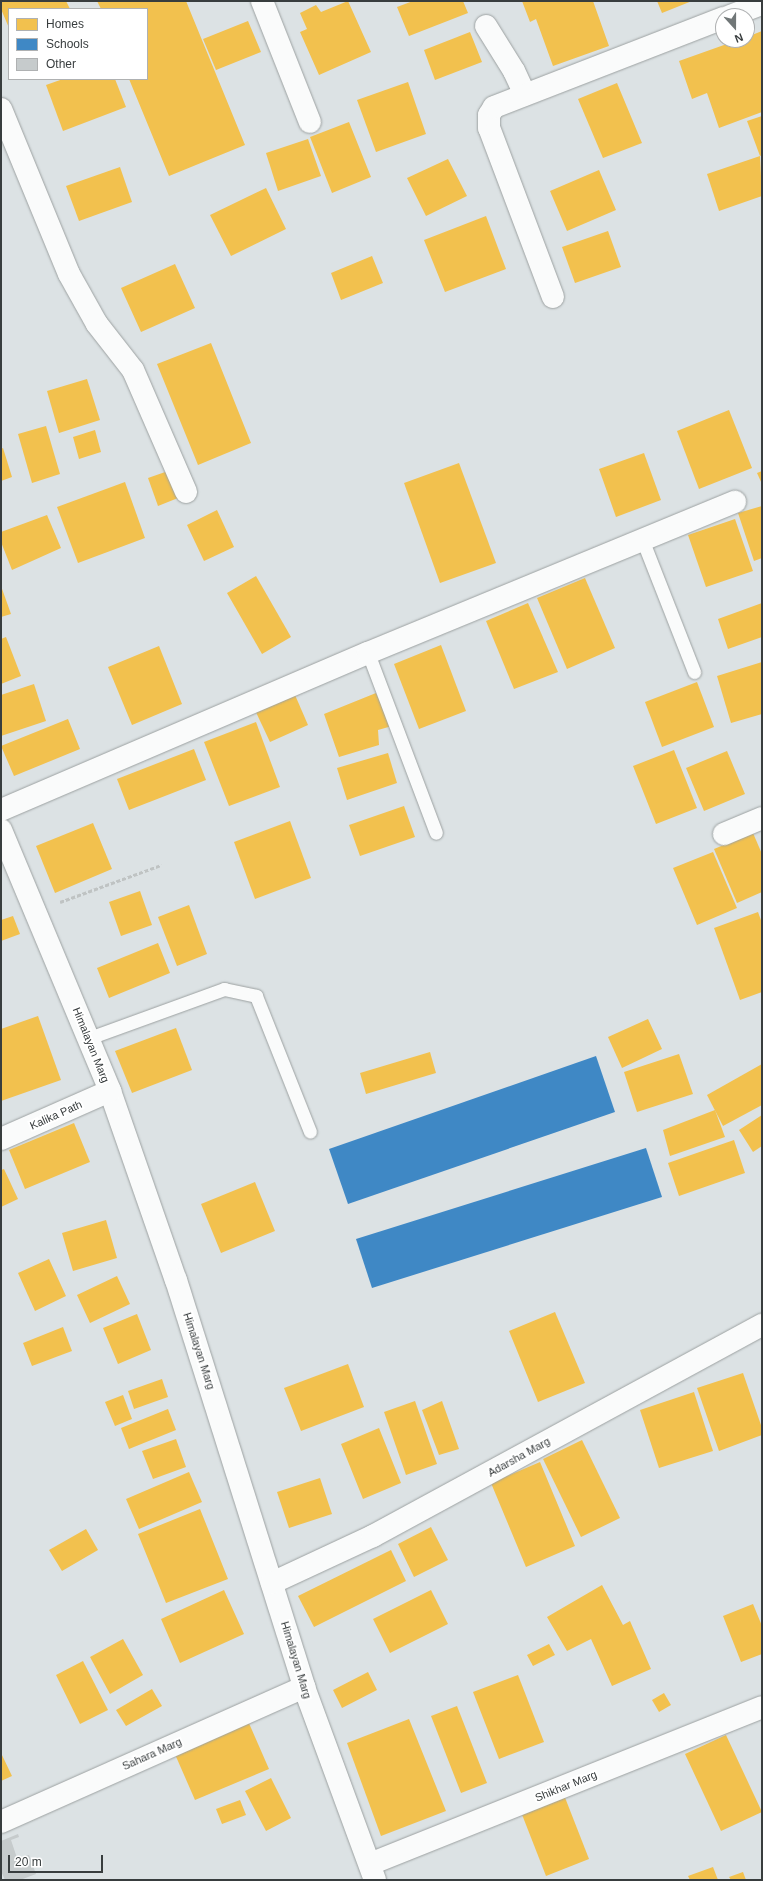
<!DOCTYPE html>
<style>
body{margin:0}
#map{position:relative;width:763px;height:1881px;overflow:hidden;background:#dce2e4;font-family:Helvetica,sans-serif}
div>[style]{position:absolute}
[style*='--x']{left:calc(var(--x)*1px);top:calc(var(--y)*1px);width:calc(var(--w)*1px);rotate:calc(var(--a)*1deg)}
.homes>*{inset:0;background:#f2c14e}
.schools>*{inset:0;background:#3f88c5}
.building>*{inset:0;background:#c6cbcc}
.path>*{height:2.5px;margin-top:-1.25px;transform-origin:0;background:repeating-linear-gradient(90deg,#bfc3c3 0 4px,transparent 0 6px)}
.roads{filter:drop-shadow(0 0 1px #9ca1a1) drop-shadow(0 0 1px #9ca1a1)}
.lane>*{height:13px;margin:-6.5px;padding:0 6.5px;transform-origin:6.5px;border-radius:6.5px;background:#fafbfb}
.street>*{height:22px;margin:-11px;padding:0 11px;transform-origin:11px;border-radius:11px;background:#fafbfb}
span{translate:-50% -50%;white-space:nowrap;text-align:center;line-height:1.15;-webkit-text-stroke:4px #fff;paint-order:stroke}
.street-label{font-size:11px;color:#383d3e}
.frame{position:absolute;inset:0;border:2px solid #383d3e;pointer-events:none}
.legend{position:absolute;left:8px;top:8px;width:140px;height:72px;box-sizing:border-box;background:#fff;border:1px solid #afb1b2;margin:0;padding:5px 7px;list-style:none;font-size:12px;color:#383d3e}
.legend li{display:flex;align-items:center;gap:8px;height:20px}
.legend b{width:20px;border:1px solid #afb1b2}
.north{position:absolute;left:715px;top:8px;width:40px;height:40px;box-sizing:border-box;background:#fff;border:1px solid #afb1b2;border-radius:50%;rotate:159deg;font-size:11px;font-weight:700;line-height:16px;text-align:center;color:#383d3e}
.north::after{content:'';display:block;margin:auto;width:14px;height:18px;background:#717778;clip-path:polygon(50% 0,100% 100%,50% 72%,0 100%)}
.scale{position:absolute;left:8px;top:1855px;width:95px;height:18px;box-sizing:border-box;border:2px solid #383d3e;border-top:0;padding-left:5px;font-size:12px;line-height:14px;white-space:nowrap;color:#383d3e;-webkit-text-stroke:3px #fff;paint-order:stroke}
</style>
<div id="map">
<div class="homes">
<div style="clip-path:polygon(1px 1px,66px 1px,70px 9px,9px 9px,9px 28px,1px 9px)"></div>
<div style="clip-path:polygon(97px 1px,186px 1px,245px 145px,169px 176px,129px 79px,147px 79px,147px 9px,101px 9px)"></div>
<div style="clip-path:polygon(348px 1px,371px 52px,319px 75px,300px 32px,307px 29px,300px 13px,316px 5px,321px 12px)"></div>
<div style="clip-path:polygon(413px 1px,463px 1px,468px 13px,409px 36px,397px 7px)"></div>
<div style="clip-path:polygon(522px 1px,593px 1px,609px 46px,553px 66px,536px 19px,530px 22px)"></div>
<div style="clip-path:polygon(657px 1px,692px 1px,662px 13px)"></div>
<div style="clip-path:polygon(248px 21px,261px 52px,216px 70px,203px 39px)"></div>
<div style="clip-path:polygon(762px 31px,762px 112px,719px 128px,707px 93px,692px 99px,679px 61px,738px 40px,747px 40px,747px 37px)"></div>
<div style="clip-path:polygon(470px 32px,482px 62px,435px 80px,424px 50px)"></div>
<div style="clip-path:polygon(63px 79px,115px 79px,126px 107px,63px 131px,46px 85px)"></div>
<div style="clip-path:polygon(408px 82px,426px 134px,376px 152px,357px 100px)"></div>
<div style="clip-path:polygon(617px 83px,642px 143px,603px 158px,578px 99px)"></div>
<div style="clip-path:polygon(762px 116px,762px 155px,760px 156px,747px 121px)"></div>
<div style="clip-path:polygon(349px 122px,371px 177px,332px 193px,310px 137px)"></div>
<div style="clip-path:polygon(308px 139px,321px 176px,278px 191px,266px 153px)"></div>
<div style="clip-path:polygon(760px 156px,762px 196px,719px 211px,707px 174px)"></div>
<div style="clip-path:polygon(448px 159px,467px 196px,426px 216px,407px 178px)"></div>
<div style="clip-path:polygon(120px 167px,132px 202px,79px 221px,66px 186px)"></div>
<div style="clip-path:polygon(599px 170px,616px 210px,567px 231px,550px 191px)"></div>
<div style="clip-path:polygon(266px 188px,286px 229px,231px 256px,210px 215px)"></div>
<div style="clip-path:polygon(486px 216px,506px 269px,445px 292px,424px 240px)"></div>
<div style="clip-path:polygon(608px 231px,621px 267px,575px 283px,562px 247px)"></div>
<div style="clip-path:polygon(372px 256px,383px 283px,341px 300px,331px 273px)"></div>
<div style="clip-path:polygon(175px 264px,195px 308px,141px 332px,121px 288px)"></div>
<div style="clip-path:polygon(211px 343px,251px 443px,198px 465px,157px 364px)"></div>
<div style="clip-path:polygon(87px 379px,100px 420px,59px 433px,47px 391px)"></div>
<div style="clip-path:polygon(729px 410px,752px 468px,699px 489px,677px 431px)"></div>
<div style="clip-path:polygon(46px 426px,60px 474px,32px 483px,18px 434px)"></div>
<div style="clip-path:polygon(95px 430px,101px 452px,79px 459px,73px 437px)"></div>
<div style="clip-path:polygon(3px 448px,12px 477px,1px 481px,1px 449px)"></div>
<div style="clip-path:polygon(644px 453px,661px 500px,616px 517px,599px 469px)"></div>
<div style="clip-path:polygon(459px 463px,496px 563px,440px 583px,404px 483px)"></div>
<div style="clip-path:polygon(168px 471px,178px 498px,158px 506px,148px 478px)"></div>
<div style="clip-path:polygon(762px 471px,762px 484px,757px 473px)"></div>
<div style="clip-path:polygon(125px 482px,145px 538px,78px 563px,57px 507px)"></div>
<div style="clip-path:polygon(762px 506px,762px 558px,754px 561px,738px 513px)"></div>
<div style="clip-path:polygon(217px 510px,234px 547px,204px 561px,187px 525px)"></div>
<div style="clip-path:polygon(47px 515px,61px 548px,12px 570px,1px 542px,1px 532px)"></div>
<div style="clip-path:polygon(735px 519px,753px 571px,706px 587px,688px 535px)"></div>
<div style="clip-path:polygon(256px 576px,291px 637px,262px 654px,227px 593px)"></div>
<div style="clip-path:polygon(585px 578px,615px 648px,567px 669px,537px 598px)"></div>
<div style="clip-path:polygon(1px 586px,11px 614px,1px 617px)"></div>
<div style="clip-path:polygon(528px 603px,558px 672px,514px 689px,486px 621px)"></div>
<div style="clip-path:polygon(762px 603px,762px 637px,728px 649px,718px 619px)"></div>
<div style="clip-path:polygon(6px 637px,21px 676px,1px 684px,1px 639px)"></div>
<div style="clip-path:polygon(441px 645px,466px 711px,419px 729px,394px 664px)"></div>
<div style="clip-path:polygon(159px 646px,182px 704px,132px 725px,108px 667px)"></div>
<div style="clip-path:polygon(762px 662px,762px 714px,731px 723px,717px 676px)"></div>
<div style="clip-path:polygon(697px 682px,714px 727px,662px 747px,645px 702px)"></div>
<div style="clip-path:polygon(34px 684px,46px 721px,1px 736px,1px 695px)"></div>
<div style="clip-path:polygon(292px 688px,308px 725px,270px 742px,253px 706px)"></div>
<div style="clip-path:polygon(376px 693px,392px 726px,378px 730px,379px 745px,339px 757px,324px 714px)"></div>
<div style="clip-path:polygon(68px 719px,80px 749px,14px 776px,1px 746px)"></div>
<div style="clip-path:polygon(256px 722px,280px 787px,229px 806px,204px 742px)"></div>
<div style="clip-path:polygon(194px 749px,206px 780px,129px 810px,117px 779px)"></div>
<div style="clip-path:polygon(674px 750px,697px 808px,656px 824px,633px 766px)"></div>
<div style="clip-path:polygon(727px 751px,745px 794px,704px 811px,686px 768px)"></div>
<div style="clip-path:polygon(388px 753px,397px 783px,347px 800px,337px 768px)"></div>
<div style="clip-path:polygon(404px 806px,415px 837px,360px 856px,349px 825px)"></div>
<div style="clip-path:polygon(290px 821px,311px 878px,255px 899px,234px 842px)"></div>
<div style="clip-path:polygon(93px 823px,112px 869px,55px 893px,36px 846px)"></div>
<div style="clip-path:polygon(753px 833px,762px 854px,762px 892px,737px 903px,714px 849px)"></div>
<div style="clip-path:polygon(713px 852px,737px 908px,697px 925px,673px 868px)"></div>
<div style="clip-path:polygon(140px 891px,152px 925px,121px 936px,109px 902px)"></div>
<div style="clip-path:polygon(189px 905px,207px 954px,177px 966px,158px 917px)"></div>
<div style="clip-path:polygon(758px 912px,762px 923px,762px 992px,740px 1000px,714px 928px)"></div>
<div style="clip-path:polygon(13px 916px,20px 934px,1px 941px,1px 920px)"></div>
<div style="clip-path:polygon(158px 943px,170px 973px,109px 998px,97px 968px)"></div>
<div style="clip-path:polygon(38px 1016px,61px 1080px,1px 1101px,1px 1029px)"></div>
<div style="clip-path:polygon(648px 1019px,662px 1049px,622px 1068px,608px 1037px)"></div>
<div style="clip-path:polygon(176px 1028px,192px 1070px,132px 1093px,115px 1051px)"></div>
<div style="clip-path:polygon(430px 1052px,436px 1073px,366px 1094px,360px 1073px)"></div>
<div style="clip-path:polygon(679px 1054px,693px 1094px,637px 1112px,624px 1072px)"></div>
<div style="clip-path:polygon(762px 1064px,762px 1105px,723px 1126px,707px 1095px)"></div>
<div style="clip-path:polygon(715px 1110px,725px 1137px,670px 1156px,663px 1130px)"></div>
<div style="clip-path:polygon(762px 1115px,762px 1146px,753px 1152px,739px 1130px)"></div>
<div style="clip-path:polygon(74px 1123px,90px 1162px,25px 1189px,9px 1150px)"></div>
<div style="clip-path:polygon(734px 1140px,745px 1173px,679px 1196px,668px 1163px)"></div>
<div style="clip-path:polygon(4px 1169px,18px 1199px,1px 1207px,1px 1170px)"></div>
<div style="clip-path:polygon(255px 1182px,275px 1231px,221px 1253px,201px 1204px)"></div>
<div style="clip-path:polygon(106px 1220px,117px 1258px,73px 1271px,62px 1233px)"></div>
<div style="clip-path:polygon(49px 1259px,66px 1296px,35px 1311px,18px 1273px)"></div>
<div style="clip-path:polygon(117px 1276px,130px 1304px,90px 1323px,77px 1295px)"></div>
<div style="clip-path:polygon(555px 1312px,585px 1383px,538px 1402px,509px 1331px)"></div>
<div style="clip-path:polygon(137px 1314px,151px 1350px,118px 1364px,103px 1328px)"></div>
<div style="clip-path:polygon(63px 1327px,72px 1351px,32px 1366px,23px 1343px)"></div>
<div style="clip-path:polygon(348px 1364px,364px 1407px,301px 1431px,284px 1388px)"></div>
<div style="clip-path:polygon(743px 1373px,762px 1428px,762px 1435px,719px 1451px,697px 1388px)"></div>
<div style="clip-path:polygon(162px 1379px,168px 1397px,134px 1409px,128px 1391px)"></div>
<div style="clip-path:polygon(694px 1392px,713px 1451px,659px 1468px,640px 1410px)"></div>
<div style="clip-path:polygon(123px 1395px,132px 1419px,115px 1426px,105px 1402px)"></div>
<div style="clip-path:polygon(415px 1401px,437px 1464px,406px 1475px,384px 1412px)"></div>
<div style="clip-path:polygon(442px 1401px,459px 1449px,439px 1455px,422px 1410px)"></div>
<div style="clip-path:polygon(168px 1409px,176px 1430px,129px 1449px,121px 1428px)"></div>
<div style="clip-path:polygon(379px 1428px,401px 1483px,363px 1499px,341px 1444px)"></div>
<div style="clip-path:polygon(176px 1439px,186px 1467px,153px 1479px,142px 1451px)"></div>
<div style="clip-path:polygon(582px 1440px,620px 1518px,581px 1537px,543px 1459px)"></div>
<div style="clip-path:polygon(540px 1462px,575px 1546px,526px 1567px,491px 1483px)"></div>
<div style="clip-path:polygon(189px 1472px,202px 1502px,139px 1529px,126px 1499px)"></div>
<div style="clip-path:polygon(320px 1478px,332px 1514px,289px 1528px,277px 1492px)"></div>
<div style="clip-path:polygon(200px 1509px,228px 1579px,166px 1603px,138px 1534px)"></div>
<div style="clip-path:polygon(431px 1527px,448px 1560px,414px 1577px,398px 1544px)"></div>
<div style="clip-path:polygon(86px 1529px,98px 1550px,62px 1571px,49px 1550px)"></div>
<div style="clip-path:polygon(391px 1550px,406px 1581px,314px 1627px,298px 1596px)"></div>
<div style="clip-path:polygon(602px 1585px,623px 1625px,630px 1621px,651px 1669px,612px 1686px,591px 1639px,567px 1651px,547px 1617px)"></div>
<div style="clip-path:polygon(224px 1590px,244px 1634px,180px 1663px,161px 1619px)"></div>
<div style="clip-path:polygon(431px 1590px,448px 1624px,390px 1653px,373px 1619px)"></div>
<div style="clip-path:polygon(753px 1604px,762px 1626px,762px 1654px,741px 1662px,723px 1616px)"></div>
<div style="clip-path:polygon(123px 1639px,143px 1675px,110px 1694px,90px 1657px)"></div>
<div style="clip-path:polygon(549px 1644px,555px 1655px,533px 1666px,527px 1655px)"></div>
<div style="clip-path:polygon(83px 1661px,108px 1710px,80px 1724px,56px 1675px)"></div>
<div style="clip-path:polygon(368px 1672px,377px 1690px,342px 1708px,333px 1690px)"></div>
<div style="clip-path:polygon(518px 1675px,544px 1742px,499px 1759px,473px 1692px)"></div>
<div style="clip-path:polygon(152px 1689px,162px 1706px,126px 1726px,116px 1710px)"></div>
<div style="clip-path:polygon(664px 1693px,671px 1705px,659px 1712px,652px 1700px)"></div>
<div style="clip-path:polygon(457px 1706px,487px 1783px,461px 1793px,431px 1716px)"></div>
<div style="clip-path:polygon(409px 1719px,446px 1811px,381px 1836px,347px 1743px)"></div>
<div style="clip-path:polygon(248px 1721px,269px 1769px,195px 1800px,174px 1752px)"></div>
<div style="clip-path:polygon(726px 1735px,762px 1812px,721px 1831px,685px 1754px)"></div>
<div style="clip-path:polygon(1px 1753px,12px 1776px,1px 1781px)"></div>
<div style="clip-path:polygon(271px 1778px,291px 1818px,266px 1831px,245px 1791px)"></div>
<div style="clip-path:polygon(564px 1795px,589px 1859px,546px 1876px,521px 1812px)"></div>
<div style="clip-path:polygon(240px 1800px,246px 1815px,222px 1824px,216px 1809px)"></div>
<div style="clip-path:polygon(713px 1867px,718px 1880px,690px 1880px,688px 1876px)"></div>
<div style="clip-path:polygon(743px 1872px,746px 1880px,731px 1880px,729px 1877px)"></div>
</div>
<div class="schools">
<div style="clip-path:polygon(596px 1056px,615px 1112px,348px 1204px,329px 1149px)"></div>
<div style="clip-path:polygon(646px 1148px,662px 1197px,372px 1288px,356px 1239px)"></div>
</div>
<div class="building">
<div style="clip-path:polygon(18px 1834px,19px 1837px,11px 1840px,17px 1858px,29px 1855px,36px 1874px,20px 1880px,5px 1880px,1px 1871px,1px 1841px)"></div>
</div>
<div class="path">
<div style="--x:60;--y:902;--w:108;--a:-20.1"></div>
</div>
<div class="roads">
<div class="lane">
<div style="--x:642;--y:539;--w:143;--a:68.6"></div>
<div style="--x:368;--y:653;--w:192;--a:69.3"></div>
<div style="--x:89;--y:1038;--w:144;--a:-19.9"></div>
<div style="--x:224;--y:989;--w:33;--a:12"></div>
<div style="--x:256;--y:996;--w:146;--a:68.3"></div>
</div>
<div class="street">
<div style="--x:262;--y:1;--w:130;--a:68.4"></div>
<div style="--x:730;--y:16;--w:34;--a:-21"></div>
<div style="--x:486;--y:26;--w:53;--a:58.1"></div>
<div style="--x:514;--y:71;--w:26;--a:65"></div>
<div style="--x:1;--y:109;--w:178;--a:67.6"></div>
<div style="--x:69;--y:274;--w:57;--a:60.8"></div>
<div style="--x:97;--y:324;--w:58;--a:52"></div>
<div style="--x:133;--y:370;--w:133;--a:66.5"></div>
<div style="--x:553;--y:297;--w:181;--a:-110.7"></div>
<div style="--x:489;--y:128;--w:13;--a:-90"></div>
<div style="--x:489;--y:115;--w:9;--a:-58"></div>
<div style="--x:494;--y:107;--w:246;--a:-21.2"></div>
<div style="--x:1;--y:810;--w:399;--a:-23.2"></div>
<div style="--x:368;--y:653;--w:397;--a:-22.4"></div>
<div style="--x:1;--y:830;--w:283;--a:67.3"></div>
<div style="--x:110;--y:1091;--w:200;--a:70.8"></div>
<div style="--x:176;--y:1280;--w:427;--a:72.5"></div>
<div style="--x:304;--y:1687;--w:206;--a:69.8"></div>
<div style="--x:724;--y:834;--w:41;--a:-22.8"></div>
<div style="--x:1;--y:1139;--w:119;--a:-23.8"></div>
<div style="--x:272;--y:1583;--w:111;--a:-25"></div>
<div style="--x:373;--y:1536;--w:443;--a:-28.5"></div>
<div style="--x:1;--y:1822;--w:332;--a:-24"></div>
<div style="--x:370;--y:1864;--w:422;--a:-21.8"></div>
</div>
</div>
<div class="street-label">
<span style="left:91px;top:1045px;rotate:68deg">Himalayan Marg</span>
<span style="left:56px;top:1115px;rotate:-24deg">Kalika Path</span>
<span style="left:199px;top:1351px;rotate:72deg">Himalayan Marg</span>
<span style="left:519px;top:1457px;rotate:-29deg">Adarsha Marg</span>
<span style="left:296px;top:1660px;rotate:73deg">Himalayan Marg</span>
<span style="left:152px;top:1754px;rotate:-24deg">Sahara Marg</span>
<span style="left:566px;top:1786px;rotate:-22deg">Shikhar Marg</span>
</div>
<div class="frame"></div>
<ul class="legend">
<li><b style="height:11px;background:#f2c14e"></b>Homes</li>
<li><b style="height:11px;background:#3f88c5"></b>Schools</li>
<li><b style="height:11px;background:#c6cbcc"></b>Other</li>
</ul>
<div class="north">N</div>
<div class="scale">20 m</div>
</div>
